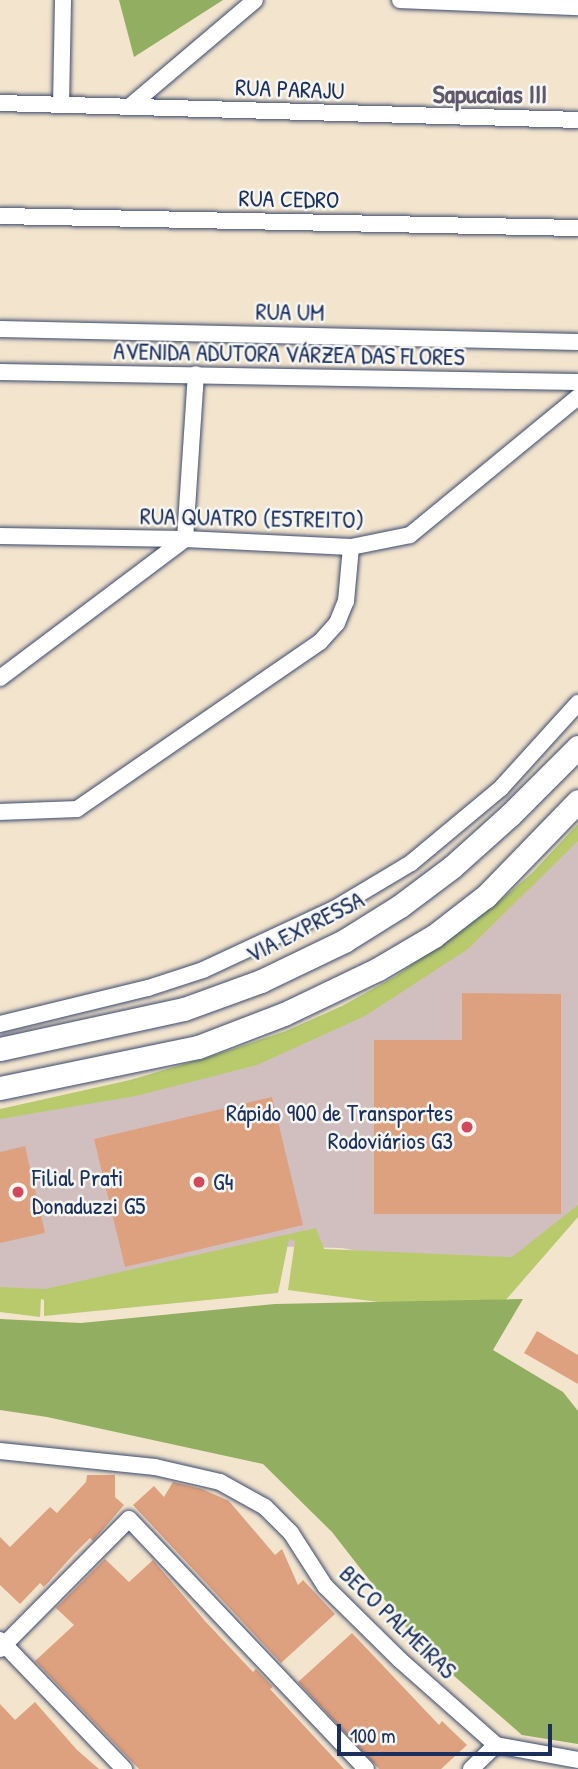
<!DOCTYPE html>
<meta charset="utf-8">
<style>
body{margin:0}
#map{position:relative;width:578px;height:1769px;overflow:hidden;background:#f3e4cd;font-family:"Patrick Hand",sans-serif}
div>[style]{position:absolute}
[style*='--x']{left:calc(var(--x)*1px);top:calc(var(--y)*1px);width:calc(var(--w)*1px);rotate:calc(var(--a)*1deg)}
.industrial>*{inset:0;background:#d1bfbf}
.green>*{inset:0;background:#b9ca6d}
.forest>*{inset:0;background:#92ae60}
.building>*{inset:0;background:#dea180}
.roads{filter:drop-shadow(0 0 2px #3b4a6f) drop-shadow(0 0 2px #3b4a6f)}
.minor>*{height:16px;margin:-8px;padding:0 8px;transform-origin:8px;border-radius:8px;background:#fff}
.highway>*{height:23px;margin:-11.5px;padding:0 11.5px;transform-origin:11.5px;border-radius:11.5px;background:#fff}
.dots>*{width:19px;height:19px;translate:-50% -50%;box-sizing:border-box;border:4px solid #f6f6f2;border-radius:50%}
span{translate:-50% -50%;white-space:nowrap;text-align:center;line-height:1.15;-webkit-text-stroke:5px #f6f6f2;paint-order:stroke}
.street-label{font-size:24px;color:#1b2f5e}
.poi-label{font-size:24px;color:#1b2f5e}
.right{translate:-100% -50%;text-align:right}
.left{translate:0 -50%;text-align:left}
.neighbourhood-label{font-size:26px;color:#5f576a;font-weight:700}
.scale{position:absolute;left:337px;top:1724px;width:215px;height:32px;box-sizing:border-box;border:4px solid #1b2f5e;border-top:0;padding-left:9px;font-size:21px;line-height:24px;white-space:nowrap;color:#1b2f5e;-webkit-text-stroke:5px #f6f6f2;paint-order:stroke}
</style>
<div id="map">
<div class="industrial">
<div style="clip-path:polygon(578px 828px,578px 1212px,499px 1279px,342px 1248px,257px 1246px,47px 1297px,0 1294px,0 1112px,126px 1085px,284px 1038px,393px 984px,510px 899px)"></div>
</div>
<div class="green">
<div style="clip-path:polygon(578px 824px,578px 841px,468px 949px,365px 1016px,257px 1065px,136px 1096px,0 1119px,0 1109px,130px 1080px,212px 1056px,286px 1031px,342px 1006px,396px 976px,493px 907px,532px 873px)"></div>
<div style="clip-path:polygon(578px 1205px,578px 1217px,491px 1317px,288px 1290px,295px 1241px,289px 1239px,278px 1293px,44px 1316px,44px 1300px,41px 1299px,40px 1317px,0 1312px,0 1287px,45px 1289px,316px 1228px,324px 1249px,512px 1257px)"></div>
</div>
<div class="forest">
<div style="clip-path:polygon(119px 0,223px 0,134px 57px)"></div>
<div style="clip-path:polygon(523px 1299px,493px 1350px,563px 1392px,578px 1411px,578px 1744px,522px 1735px,423px 1649px,332px 1532px,263px 1464px,47px 1417px,0 1410px,0 1319px,81px 1323px,275px 1304px)"></div>
</div>
<div class="building">
<div style="clip-path:polygon(462px 993px,561px 994px,561px 1214px,374px 1214px,374px 1040px,462px 1040px)"></div>
<div style="clip-path:polygon(272px 1097px,303px 1225px,125px 1267px,94px 1139px)"></div>
<div style="clip-path:polygon(25px 1146px,45px 1233px,0 1243px,0 1152px)"></div>
<div style="clip-path:polygon(537px 1331px,578px 1355px,578px 1384px,524px 1353px)"></div>
<div style="clip-path:polygon(87px 1475px,115px 1475px,115px 1497px,124px 1505px,93px 1541px,90px 1538px,74px 1554px,44px 1587px,40px 1583px,20px 1604px,0 1585px,0 1537px,10px 1547px,50px 1507px,57px 1513px,86px 1482px)"></div>
<div style="clip-path:polygon(173px 1482px,202px 1489px,229px 1501px,275px 1555px,282px 1549px,298px 1585px,303px 1580px,335px 1614px,281px 1663px,133px 1505px,154px 1486px,164px 1497px)"></div>
<div style="clip-path:polygon(105px 1559px,129px 1582px,153px 1560px,205px 1621px,253px 1672px,256px 1669px,273px 1687px,270px 1689px,344px 1769px,139px 1769px,35px 1661px,74px 1625px,56px 1608px)"></div>
<div style="clip-path:polygon(352px 1633px,439px 1725px,442px 1721px,467px 1745px,441px 1769px,379px 1769px,298px 1682px)"></div>
<div style="clip-path:polygon(35px 1702px,77px 1750px,99px 1769px,0 1769px,0 1704px,15px 1720px)"></div>
</div>
<div class="roads">
<div class="minor">
<div style="--x:400;--y:0;--w:178;--a:2.3"></div>
<div style="--x:0;--y:103;--w:578;--a:1.68"></div>
<div style="--x:61;--y:105;--w:105;--a:-88.9"></div>
<div style="--x:129;--y:107;--w:165;--a:-40.3"></div>
<div style="--x:0;--y:216;--w:578;--a:1.19"></div>
<div style="--x:0;--y:329;--w:578;--a:1.29"></div>
<div style="--x:0;--y:372;--w:578;--a:0.99"></div>
<div style="--x:0;--y:536;--w:185;--a:0.9"></div>
<div style="--x:185;--y:539;--w:166;--a:2.8"></div>
<div style="--x:351;--y:547;--w:60;--a:-11.5"></div>
<div style="--x:410;--y:535;--w:217;--a:-39.4"></div>
<div style="--x:0;--y:678;--w:231;--a:-36.9"></div>
<div style="--x:185;--y:539;--w:165;--a:-86.2"></div>
<div style="--x:0;--y:812;--w:77;--a:-2.2"></div>
<div style="--x:77;--y:809;--w:295;--a:-34.5"></div>
<div style="--x:320;--y:642;--w:25;--a:-48"></div>
<div style="--x:337;--y:623;--w:24;--a:-68"></div>
<div style="--x:346;--y:601;--w:54;--a:-84.7"></div>
<div style="--x:0;--y:1024;--w:152;--a:-13.7"></div>
<div style="--x:148;--y:988;--w:58;--a:-18.1"></div>
<div style="--x:203;--y:970;--w:145;--a:-25"></div>
<div style="--x:334;--y:909;--w:90;--a:-30.9"></div>
<div style="--x:411;--y:863;--w:117;--a:-39.8"></div>
<div style="--x:501;--y:788;--w:115;--a:-47.8"></div>
<div style="--x:0;--y:1451;--w:156;--a:5.9"></div>
<div style="--x:155;--y:1467;--w:67;--a:13"></div>
<div style="--x:220;--y:1482;--w:51;--a:29.1"></div>
<div style="--x:265;--y:1507;--w:37;--a:45"></div>
<div style="--x:291;--y:1533;--w:63;--a:57.3"></div>
<div style="--x:325;--y:1586;--w:105;--a:44.6"></div>
<div style="--x:400;--y:1660;--w:128;--a:41.5"></div>
<div style="--x:0;--y:1640;--w:179;--a:46.1"></div>
<div style="--x:0;--y:1649;--w:183;--a:-45.2"></div>
<div style="--x:129;--y:1519;--w:344;--a:46.5"></div>
<div style="--x:496;--y:1745;--w:83;--a:10.4"></div>
<div style="--x:471;--y:1769;--w:35;--a:-44"></div>
</div>
<div class="highway">
<div style="--x:0;--y:1049;--w:188;--a:-12.3"></div>
<div style="--x:184;--y:1009;--w:82;--a:-20"></div>
<div style="--x:261;--y:981;--w:92;--a:-25.7"></div>
<div style="--x:344;--y:941;--w:66;--a:-32"></div>
<div style="--x:400;--y:906;--w:65;--a:-36.9"></div>
<div style="--x:452;--y:867;--w:78;--a:-41.9"></div>
<div style="--x:510;--y:815;--w:96;--a:-45"></div>
<div style="--x:0;--y:1088;--w:202;--a:-11.7"></div>
<div style="--x:198;--y:1047;--w:92;--a:-21"></div>
<div style="--x:284;--y:1014;--w:104;--a:-25.6"></div>
<div style="--x:378;--y:969;--w:65;--a:-30.5"></div>
<div style="--x:434;--y:936;--w:66;--a:-37.6"></div>
<div style="--x:486;--y:896;--w:132;--a:-45.9"></div>
</div>
</div>
<div class="dots">
<div style="left:467px;top:1127px;background:#d1495b"></div>
<div style="left:199px;top:1182px;background:#d1495b"></div>
<div style="left:18px;top:1192px;background:#d1495b"></div>
</div>
<div class="street-label">
<span style="left:290px;top:89px;rotate:2deg">RUA PARAJU</span>
<span style="left:289px;top:199px;rotate:1deg">RUA CEDRO</span>
<span style="left:290px;top:312px;rotate:1deg">RUA UM</span>
<span style="left:289px;top:354px;rotate:1deg">AVENIDA ADUTORA VÁRZEA DAS FLORES</span>
<span style="left:252px;top:518px;rotate:1deg">RUA QUATRO (ESTREITO)</span>
<span style="left:305px;top:927px;rotate:-27deg">VIA EXPRESSA</span>
<span style="left:398px;top:1622px;rotate:44deg">BECO PALMEIRAS</span>
</div>
<div class="poi-label">
<span class="right" style="left:453px;top:1127px">Rápido 900 de Transportes<br>Rodoviários G3</span>
<span class="left" style="left:32px;top:1192px">Filial Prati<br>Donaduzzi G5</span>
<span class="left" style="left:213px;top:1182px">G4</span>
</div>
<div class="neighbourhood-label">
<span style="left:490px;top:94px">Sapucaias III</span>
</div>
<div class="scale">100 m</div>
</div>
